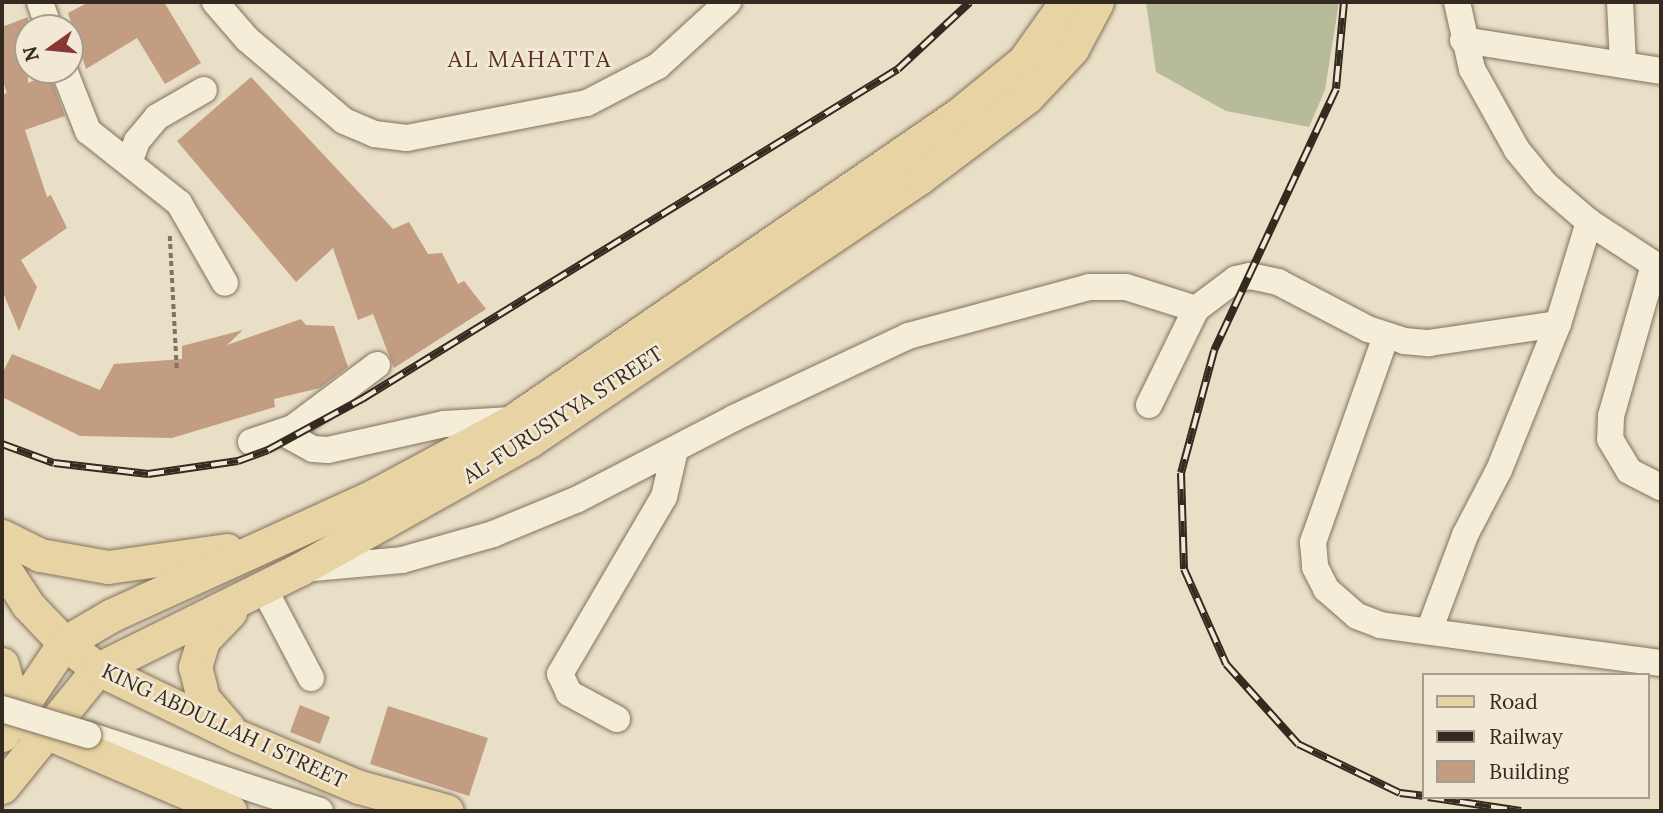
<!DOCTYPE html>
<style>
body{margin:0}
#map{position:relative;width:1663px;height:813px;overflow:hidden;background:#e9dfc6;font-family:Lora,serif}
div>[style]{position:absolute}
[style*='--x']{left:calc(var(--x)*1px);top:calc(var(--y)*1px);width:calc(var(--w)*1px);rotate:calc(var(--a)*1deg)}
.cemetery>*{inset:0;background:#b7bb9a}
.building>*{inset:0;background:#c29d81}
.path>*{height:3.5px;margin-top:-1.75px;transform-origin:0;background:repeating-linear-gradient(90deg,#82725e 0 5px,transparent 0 8.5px)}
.roads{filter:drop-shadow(0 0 2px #82725e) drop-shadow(0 0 2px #82725e)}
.minor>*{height:26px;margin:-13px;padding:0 13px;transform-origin:13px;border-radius:13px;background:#f4edd8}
.major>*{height:33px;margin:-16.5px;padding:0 16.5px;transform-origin:16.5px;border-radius:16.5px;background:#e7d3a3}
.rail>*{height:8px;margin-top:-4px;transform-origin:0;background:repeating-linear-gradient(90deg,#f1e9d5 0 16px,#342a20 0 32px);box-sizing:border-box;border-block:2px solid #342a20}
.bridges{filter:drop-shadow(0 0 2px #82725e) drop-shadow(0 0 2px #82725e)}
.minor-bridge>*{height:26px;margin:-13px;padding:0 13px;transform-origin:13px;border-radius:13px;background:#f4edd8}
span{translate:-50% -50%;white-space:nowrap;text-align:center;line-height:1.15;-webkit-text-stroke:5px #f1e9d5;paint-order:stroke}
.street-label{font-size:21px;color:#342a20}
.neighbourhood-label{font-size:23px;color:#5b3125;letter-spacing:2px}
.frame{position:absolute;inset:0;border:4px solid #342a20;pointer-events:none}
.legend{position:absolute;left:1422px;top:673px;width:228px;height:126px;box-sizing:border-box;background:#f1e9d5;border:2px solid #a59d8d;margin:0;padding:9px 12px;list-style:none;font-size:21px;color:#342a20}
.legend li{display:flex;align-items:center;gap:14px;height:35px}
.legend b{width:35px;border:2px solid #a59d8d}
.north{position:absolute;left:14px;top:14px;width:70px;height:70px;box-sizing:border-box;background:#f1e9d5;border:2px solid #a59d8d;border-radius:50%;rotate:255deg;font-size:19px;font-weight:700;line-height:28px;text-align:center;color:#342a20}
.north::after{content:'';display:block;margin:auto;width:24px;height:32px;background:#8a3635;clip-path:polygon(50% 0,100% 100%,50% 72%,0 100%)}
</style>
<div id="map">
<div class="cemetery">
<div style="clip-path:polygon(1146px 2px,1339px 2px,1325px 90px,1309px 127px,1226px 111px,1156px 72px)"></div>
</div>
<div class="building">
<div style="clip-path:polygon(89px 2px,164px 2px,201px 63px,165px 84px,137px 38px,86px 69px,68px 13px)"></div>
<div style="clip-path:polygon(28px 17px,28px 83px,49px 73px,65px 116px,25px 130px,47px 197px,51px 195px,67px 228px,21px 260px,37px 287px,19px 331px,2px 290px,2px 95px,7px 93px,2px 79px,2px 27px)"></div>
<div style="clip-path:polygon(251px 77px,393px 229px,409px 222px,428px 254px,442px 253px,458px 284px,464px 281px,486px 309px,394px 368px,373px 314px,358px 320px,333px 248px,296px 282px,177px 141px)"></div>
<div style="clip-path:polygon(301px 319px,306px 325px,334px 326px,348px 367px,320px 388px,274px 399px,275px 407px,172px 438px,80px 436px,2px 397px,2px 374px,12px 354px,100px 390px,114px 364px,182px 359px,182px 346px,243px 330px,227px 345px)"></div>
<div style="clip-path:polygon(300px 705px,330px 717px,320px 744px,290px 732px)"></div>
<div style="clip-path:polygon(388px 706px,488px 738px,469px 796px,370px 764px)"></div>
</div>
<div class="path">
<div style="--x:170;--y:236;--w:135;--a:87"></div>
</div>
<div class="roads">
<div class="minor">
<div style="--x:40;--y:2;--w:28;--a:71"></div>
<div style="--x:215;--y:2;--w:49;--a:49.1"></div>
<div style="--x:247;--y:39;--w:127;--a:40.2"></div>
<div style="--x:344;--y:121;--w:33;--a:23"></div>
<div style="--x:374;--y:134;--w:33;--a:7"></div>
<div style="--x:407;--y:138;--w:183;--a:-11"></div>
<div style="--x:587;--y:103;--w:80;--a:-27.5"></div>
<div style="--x:658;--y:66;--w:95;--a:-42.4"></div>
<div style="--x:1457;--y:2;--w:69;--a:77.4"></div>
<div style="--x:1472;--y:69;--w:93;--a:60.9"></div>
<div style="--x:1517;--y:150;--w:44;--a:50.5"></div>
<div style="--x:1545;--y:184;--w:58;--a:40.8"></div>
<div style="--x:1589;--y:222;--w:86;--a:33.1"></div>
<div style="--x:1620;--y:2;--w:62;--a:87.2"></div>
<div style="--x:1463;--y:40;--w:200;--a:8.9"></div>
<div style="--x:64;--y:70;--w:66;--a:68.5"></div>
<div style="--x:88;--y:131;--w:116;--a:38.4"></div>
<div style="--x:179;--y:203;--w:92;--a:60.1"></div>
<div style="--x:130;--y:160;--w:20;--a:-70"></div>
<div style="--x:137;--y:141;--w:31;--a:-50"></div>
<div style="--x:157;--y:117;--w:54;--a:-29.9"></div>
<div style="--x:1654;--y:265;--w:157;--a:105.9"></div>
<div style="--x:1611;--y:416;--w:23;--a:92"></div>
<div style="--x:1610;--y:439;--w:37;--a:59"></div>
<div style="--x:1629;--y:471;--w:36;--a:27"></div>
<div style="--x:1386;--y:336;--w:219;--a:109.5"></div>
<div style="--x:1313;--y:542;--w:25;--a:85"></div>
<div style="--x:1315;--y:567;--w:25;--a:63"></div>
<div style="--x:1326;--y:589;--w:41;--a:41.1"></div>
<div style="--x:1357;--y:616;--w:25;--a:21"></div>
<div style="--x:1380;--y:625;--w:284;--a:7.7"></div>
<div style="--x:1149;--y:405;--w:107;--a:-63.9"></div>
<div style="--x:1196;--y:309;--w:50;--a:-36.9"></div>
<div style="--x:1236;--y:279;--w:14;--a:-12"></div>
<div style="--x:1250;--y:276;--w:29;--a:12"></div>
<div style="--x:1278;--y:282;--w:102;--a:27.6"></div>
<div style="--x:1368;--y:329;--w:38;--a:18"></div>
<div style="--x:1404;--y:341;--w:25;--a:5"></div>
<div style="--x:1429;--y:343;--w:130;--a:-8.4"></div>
<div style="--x:282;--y:432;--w:35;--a:29"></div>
<div style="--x:313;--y:449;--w:15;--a:4"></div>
<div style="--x:328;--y:450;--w:119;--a:-12.6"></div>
<div style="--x:444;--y:424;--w:68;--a:-3.4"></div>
<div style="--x:251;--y:442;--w:44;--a:-18.4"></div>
<div style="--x:293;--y:428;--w:105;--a:-36.9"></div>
<div style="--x:302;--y:569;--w:100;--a:-5.1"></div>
<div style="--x:402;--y:560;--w:95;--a:-15.9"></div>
<div style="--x:493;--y:534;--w:92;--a:-22.4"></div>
<div style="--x:578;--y:499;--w:176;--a:-27.4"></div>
<div style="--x:734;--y:418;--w:192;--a:-25.2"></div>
<div style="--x:908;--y:336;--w:188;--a:-15.1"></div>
<div style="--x:1089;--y:287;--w:37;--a:0"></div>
<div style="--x:1126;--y:287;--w:73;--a:17.4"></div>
<div style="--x:263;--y:587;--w:103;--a:62.2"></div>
<div style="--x:1429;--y:631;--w:103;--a:-69.4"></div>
<div style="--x:1465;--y:535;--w:73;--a:-62.4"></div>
<div style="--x:1499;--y:470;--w:157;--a:-68"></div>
<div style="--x:1558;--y:324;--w:107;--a:-73.1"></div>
<div style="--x:617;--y:719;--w:55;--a:-151.6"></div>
<div style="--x:569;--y:693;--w:21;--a:-115"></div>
<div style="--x:560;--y:674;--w:205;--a:-59.6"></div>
<div style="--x:664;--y:497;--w:48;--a:-76.8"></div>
<div style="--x:88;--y:735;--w:244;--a:18.1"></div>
</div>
<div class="major">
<div style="--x:2;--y:536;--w:42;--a:26.6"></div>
<div style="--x:40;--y:555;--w:69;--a:10"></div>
<div style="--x:108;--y:567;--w:120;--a:-8.1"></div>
<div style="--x:2;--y:565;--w:48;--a:57"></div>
<div style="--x:28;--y:605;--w:52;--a:46.5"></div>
<div style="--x:64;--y:643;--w:43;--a:37.4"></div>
<div style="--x:98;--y:669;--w:154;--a:25.7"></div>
<div style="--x:237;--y:736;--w:132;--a:22.7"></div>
<div style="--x:359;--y:787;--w:91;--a:15.3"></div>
<div style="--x:2;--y:664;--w:42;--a:75"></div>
<div style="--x:13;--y:705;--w:24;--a:54"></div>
<div style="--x:27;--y:724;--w:221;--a:23.2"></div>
<div style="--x:228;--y:727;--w:38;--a:-131"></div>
<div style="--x:203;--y:698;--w:32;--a:-104"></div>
<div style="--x:195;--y:667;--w:28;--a:-73"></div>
<div style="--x:203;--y:640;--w:39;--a:-46"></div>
<div style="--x:2;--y:735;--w:111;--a:-56"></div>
<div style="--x:64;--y:643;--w:56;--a:-30.3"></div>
<div style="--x:112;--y:615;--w:289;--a:-24.5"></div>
<div style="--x:375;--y:495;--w:158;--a:-28.3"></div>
<div style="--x:514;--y:420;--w:539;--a:-34.49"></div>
<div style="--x:958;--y:115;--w:85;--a:-39.3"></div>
<div style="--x:1024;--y:61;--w:72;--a:-54.6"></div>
<div style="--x:2;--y:787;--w:152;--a:-50.9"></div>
<div style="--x:98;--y:669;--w:225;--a:-26.3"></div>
<div style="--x:300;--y:569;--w:262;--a:-29.2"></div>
<div style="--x:529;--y:441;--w:470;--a:-34"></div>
<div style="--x:919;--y:178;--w:135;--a:-36.9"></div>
<div style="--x:1027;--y:97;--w:66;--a:-46.8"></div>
<div style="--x:1072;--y:49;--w:53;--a:-62"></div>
</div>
</div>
<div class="rail">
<div style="--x:1344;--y:2;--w:87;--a:95.3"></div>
<div style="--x:1336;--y:89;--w:289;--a:115"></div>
<div style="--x:1214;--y:351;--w:126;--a:105.1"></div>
<div style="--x:1181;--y:473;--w:96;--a:88.2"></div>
<div style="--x:1184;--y:569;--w:104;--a:66.1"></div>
<div style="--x:1226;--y:664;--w:108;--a:48"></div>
<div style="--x:1298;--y:744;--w:113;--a:25.7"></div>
<div style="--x:1400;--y:793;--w:23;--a:7"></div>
<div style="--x:2;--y:444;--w:55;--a:20.1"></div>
<div style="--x:54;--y:463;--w:95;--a:6.7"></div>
<div style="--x:148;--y:474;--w:91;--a:-8.2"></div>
<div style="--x:238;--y:461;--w:32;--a:-20"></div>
<div style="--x:268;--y:450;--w:107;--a:-28.5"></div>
<div style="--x:362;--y:399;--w:629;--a:-31.62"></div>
<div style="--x:898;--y:69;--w:98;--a:-42.9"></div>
<div style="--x:1428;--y:797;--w:94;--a:8.6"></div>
</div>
<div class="bridges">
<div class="minor-bridge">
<div style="--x:2;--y:709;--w:90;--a:16.8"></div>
</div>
</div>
<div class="street-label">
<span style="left:563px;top:415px;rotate:-33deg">AL-FURUSIYYA STREET</span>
<span style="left:224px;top:726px;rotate:25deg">KING ABDULLAH I STREET</span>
</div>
<div class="neighbourhood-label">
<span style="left:530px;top:59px">AL MAHATTA</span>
</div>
<div class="frame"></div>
<ul class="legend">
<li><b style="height:9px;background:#e7d3a3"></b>Road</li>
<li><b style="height:9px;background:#342a20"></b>Railway</li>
<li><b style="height:19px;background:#c29d81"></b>Building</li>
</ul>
<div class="north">N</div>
</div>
